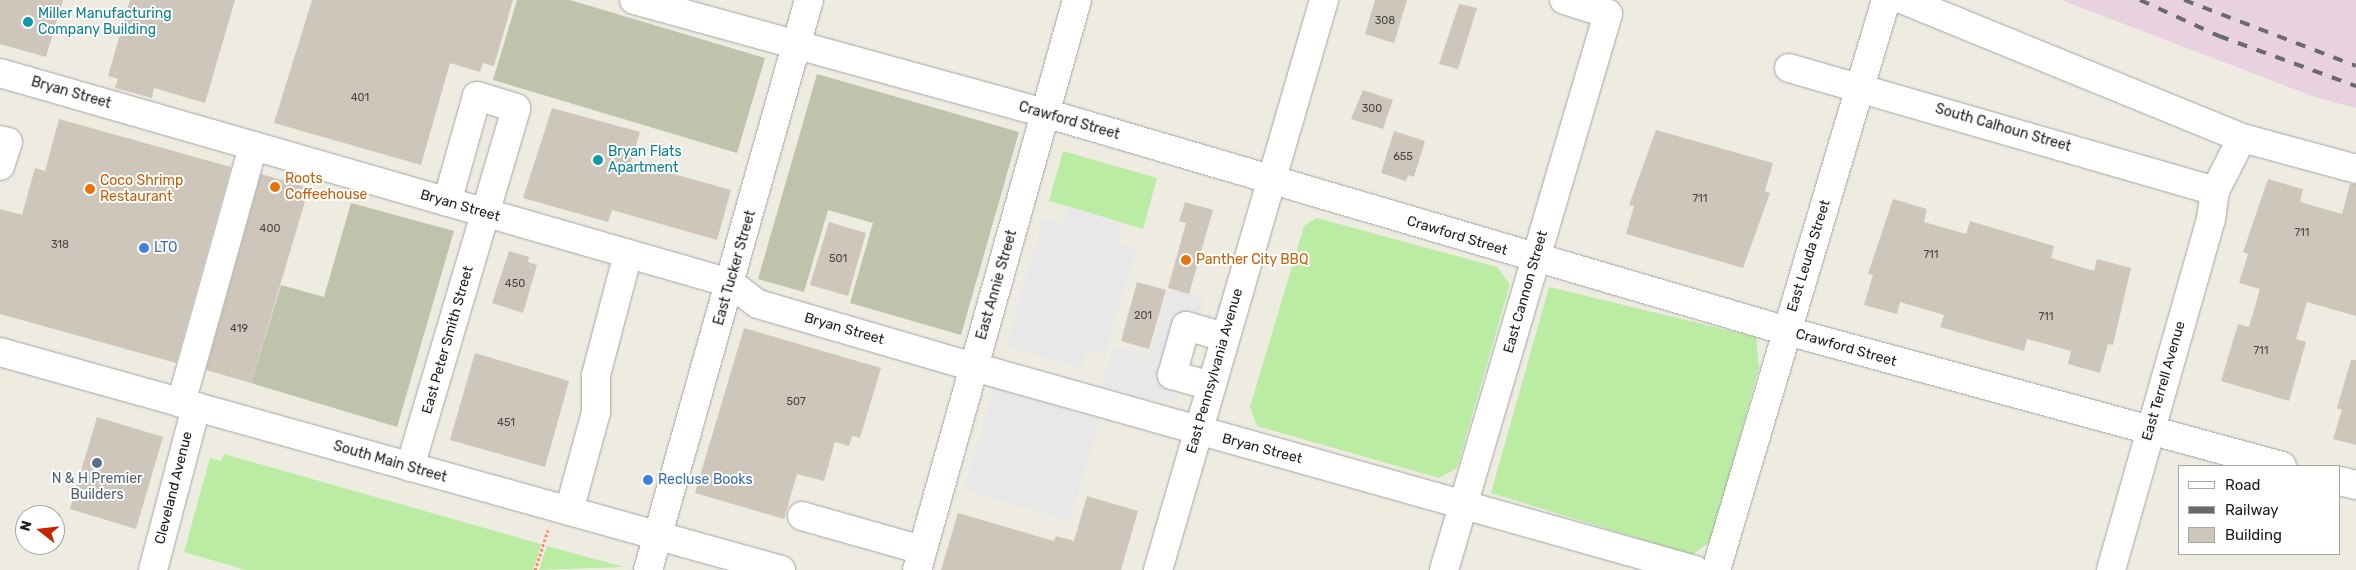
<!DOCTYPE html>
<style>
body{margin:0}
#map{position:relative;width:2356px;height:570px;overflow:hidden;background:#eeece1;font-family:Rubik,sans-serif}
div>[style]{position:absolute}
[style*='--x']{left:calc(var(--x)*1px);top:calc(var(--y)*1px);width:calc(var(--w)*1px);rotate:calc(var(--a)*1deg)}
.industrial>*{inset:0;background:#e8d2e0}
.construction>*{inset:0;background:#bfc3ac}
.grass>*{inset:0;background:#baeca3}
.parking>*{inset:0;background:#e8e8e8}
.building>*{inset:0;background:#cec6ba}
.path>*{height:3px;margin-top:-1.5px;transform-origin:0;background:repeating-linear-gradient(90deg,#ff8c61 0 2.5px,transparent 0 5px)}
.roads{filter:drop-shadow(0 0 1px #a3a3a3) drop-shadow(0 0 1px #a3a3a3)}
.minor>*{height:28px;margin:-14px;padding:0 14px;transform-origin:14px;border-radius:14px;background:#fff}
.rail>*{height:4px;margin-top:-2px;transform-origin:0;background:repeating-linear-gradient(90deg,#6a6a6a 0 10px,transparent 0 20px)}
.dots>*{width:14px;height:14px;translate:-50% -50%;box-sizing:border-box;border:2px solid #fff;border-radius:50%}
span{translate:-50% -50%;white-space:nowrap;text-align:center;line-height:1.15;-webkit-text-stroke:4px #fff;paint-order:stroke}
.number-label{font-size:11px;color:#484644}
.number-label span{-webkit-text-stroke-width:0}
.culture-label{font-size:14px;color:#0d838f}
.left{translate:0 -50%;text-align:left}
.street-label{font-size:14px;color:#1c1c1c}
.food-label{font-size:14px;color:#c56008}
.shop-label{font-size:14px;color:#366cbe}
.service-label{font-size:14px;color:#4e5e75}
.legend{position:absolute;left:2178px;top:465px;width:162px;height:90px;box-sizing:border-box;background:#fff;border:1px solid #a4a4a4;margin:0;padding:6px 9px;list-style:none;font-size:15px;color:#1c1c1c}
.legend li{display:flex;align-items:center;gap:10px;height:25px}
.legend b{width:25px;border:1px solid #a4a4a4}
.north{position:absolute;left:15px;top:505px;width:50px;height:50px;box-sizing:border-box;background:#fff;border:1px solid #a4a4a4;border-radius:50%;rotate:286deg;font-size:14px;font-weight:700;line-height:20px;text-align:center;color:#1c1c1c}
.north::after{content:'';display:block;margin:auto;width:18px;height:22px;background:#c82200;clip-path:polygon(50% 0,100% 100%,50% 72%,0 100%)}
</style>
<div id="map">
<div class="industrial">
<div style="clip-path:polygon(2061px 0,2356px 0,2356px 108px,2315px 97px)"></div>
</div>
<div class="construction">
<div style="clip-path:polygon(517px 0,570px 0,765px 58px,737px 153px,493px 80px)"></div>
<div style="clip-path:polygon(817px 74px,1019px 132px,961px 335px,850px 303px,873px 223px,828px 210px,804px 292px,758px 279px)"></div>
<div style="clip-path:polygon(351px 203px,454px 231px,397px 427px,251px 383px,281px 285px,324px 297px)"></div>
</div>
<div class="grass">
<div style="clip-path:polygon(1063px 151px,1157px 178px,1143px 229px,1049px 201px)"></div>
<div style="clip-path:polygon(1317px 218px,1497px 267px,1510px 284px,1457px 468px,1439px 478px,1257px 426px,1250px 407px,1304px 226px)"></div>
<div style="clip-path:polygon(1549px 287px,1756px 337px,1759px 368px,1711px 541px,1692px 555px,1491px 493px)"></div>
<div style="clip-path:polygon(224px 454px,541px 544px,533px 570px,246px 570px,184px 552px,210px 458px,221px 461px)"></div>
<div style="clip-path:polygon(547px 546px,624px 567px,539px 570px)"></div>
</div>
<div class="parking">
<div style="clip-path:polygon(1068px 206px,1123px 223px,1117px 244px,1136px 249px,1105px 354px,1087px 349px,1081px 368px,1006px 346px,1043px 219px,1063px 224px)"></div>
<div style="clip-path:polygon(1168px 288px,1205px 298px,1176px 401px,1165px 403px,1102px 386px,1113px 346px,1149px 355px)"></div>
<div style="clip-path:polygon(994px 388px,1100px 419px,1070px 521px,964px 490px)"></div>
</div>
<div class="building">
<div style="clip-path:polygon(0 0,63px 0,46px 57px,0 44px)"></div>
<div style="clip-path:polygon(130px 0,235px 0,205px 103px,154px 88px,152px 98px,115px 88px,118px 79px,108px 76px)"></div>
<div style="clip-path:polygon(312px 0,513px 0,494px 66px,483px 63px,480px 72px,450px 63px,421px 165px,274px 123px)"></div>
<div style="clip-path:polygon(1375px 0,1407px 0,1394px 43px,1365px 34px)"></div>
<div style="clip-path:polygon(1459px 4px,1477px 8px,1458px 69px,1439px 64px)"></div>
<div style="clip-path:polygon(1363px 90px,1393px 100px,1383px 129px,1351px 119px)"></div>
<div style="clip-path:polygon(552px 108px,640px 132px,631px 162px,731px 190px,717px 240px,612px 210px,608px 222px,523px 198px)"></div>
<div style="clip-path:polygon(59px 119px,231px 167px,176px 363px,0 314px,0 209px,22px 215px,35px 168px,45px 171px)"></div>
<div style="clip-path:polygon(1656px 130px,1773px 163px,1765px 191px,1770px 193px,1743px 268px,1626px 234px,1634px 206px,1629px 205px)"></div>
<div style="clip-path:polygon(1394px 131px,1425px 141px,1414px 177px,1408px 175px,1406px 181px,1381px 173px)"></div>
<div style="clip-path:polygon(261px 174px,309px 188px,251px 383px,206px 370px)"></div>
<div style="clip-path:polygon(2268px 179px,2303px 189px,2300px 202px,2342px 214px,2350px 184px,2356px 184px,2356px 316px,2307px 302px,2296px 339px,2306px 342px,2289px 401px,2221px 381px,2238px 324px,2249px 327px,2260px 289px,2239px 283px,2248px 254px,2243px 252px)"></div>
<div style="clip-path:polygon(1893px 199px,1927px 209px,1924px 222px,1966px 234px,1970px 221px,2054px 246px,2051px 258px,2094px 271px,2097px 259px,2131px 268px,2113px 345px,2108px 344px,2100px 373px,2068px 364px,2071px 351px,2027px 339px,2024px 351px,1940px 327px,1944px 315px,1900px 302px,1897px 314px,1864px 305px,1873px 275px,1868px 274px)"></div>
<div style="clip-path:polygon(1185px 202px,1213px 210px,1189px 294px,1168px 288px,1186px 223px,1179px 221px)"></div>
<div style="clip-path:polygon(829px 222px,866px 233px,848px 296px,810px 285px)"></div>
<div style="clip-path:polygon(509px 251px,529px 257px,528px 262px,537px 265px,523px 313px,492px 303px)"></div>
<div style="clip-path:polygon(1137px 282px,1166px 290px,1149px 349px,1121px 341px)"></div>
<div style="clip-path:polygon(744px 328px,881px 368px,860px 438px,852px 436px,849px 446px,835px 442px,824px 481px,797px 474px,784px 519px,695px 493px)"></div>
<div style="clip-path:polygon(475px 353px,569px 381px,545px 467px,450px 440px)"></div>
<div style="clip-path:polygon(2351px 360px,2356px 360px,2356px 445px,2333px 439px,2342px 410px,2337px 408px)"></div>
<div style="clip-path:polygon(97px 417px,163px 437px,136px 529px,70px 509px)"></div>
<div style="clip-path:polygon(1087px 496px,1138px 511px,1121px 570px,941px 570px,958px 513px,1054px 541px,1056px 536px,1074px 541px)"></div>
</div>
<div class="path">
<div style="--x:535;--y:570;--w:42;--a:-72"></div>
</div>
<div class="roads">
<div class="minor">
<div style="--x:634;--y:0;--w:426;--a:15.4"></div>
<div style="--x:1045;--y:113;--w:773;--a:16.37"></div>
<div style="--x:1787;--y:331;--w:513;--a:15.26"></div>
<div style="--x:1904;--y:0;--w:365;--a:22.2"></div>
<div style="--x:2242;--y:138;--w:118;--a:15.2"></div>
<div style="--x:1789;--y:68;--w:443;--a:16.1"></div>
<div style="--x:0;--y:73;--w:760;--a:16.05"></div>
<div style="--x:730;--y:283;--w:35;--a:37"></div>
<div style="--x:758;--y:304;--w:225;--a:16.3"></div>
<div style="--x:974;--y:367;--w:749;--a:15.72"></div>
<div style="--x:0;--y:140;--w:8;--a:14"></div>
<div style="--x:8;--y:142;--w:25;--a:108"></div>
<div style="--x:0;--y:352;--w:811;--a:15.6"></div>
<div style="--x:1211;--y:386;--w:41;--a:-164.2"></div>
<div style="--x:1172;--y:375;--w:51;--a:-74.1"></div>
<div style="--x:1186;--y:326;--w:41;--a:15.8"></div>
<div style="--x:181;--y:403;--w:267;--a:-74.3"></div>
<div style="--x:410;--y:467;--w:374;--a:-73.5"></div>
<div style="--x:516;--y:108;--w:41;--a:-162.9"></div>
<div style="--x:477;--y:96;--w:110;--a:105.8"></div>
<div style="--x:2340;--y:481;--w:16;--a:14"></div>
<div style="--x:569;--y:511;--w:103;--a:-74.7"></div>
<div style="--x:596;--y:412;--w:37;--a:-90"></div>
<div style="--x:596;--y:375;--w:125;--a:-75.2"></div>
<div style="--x:802;--y:516;--w:125;--a:15.8"></div>
<div style="--x:153;--y:570;--w:169;--a:-75.2"></div>
<div style="--x:648;--y:570;--w:592;--a:-74.23"></div>
<div style="--x:917;--y:570;--w:592;--a:-74.32"></div>
<div style="--x:1158;--y:570;--w:594;--a:-73.76"></div>
<div style="--x:1444;--y:570;--w:580;--a:-73.57"></div>
<div style="--x:1608;--y:14;--w:46;--a:-162.3"></div>
<div style="--x:1716;--y:570;--w:595;--a:-73.39"></div>
<div style="--x:2111;--y:570;--w:365;--a:-74.1"></div>
<div style="--x:2211;--y:219;--w:28;--a:-82"></div>
<div style="--x:2215;--y:191;--w:59;--a:-63"></div>
</div>
</div>
<div class="rail">
<div style="--x:2140;--y:0;--w:87;--a:24.5"></div>
<div style="--x:2219;--y:36;--w:146;--a:20.1"></div>
<div style="--x:2184;--y:0;--w:184;--a:21"></div>
</div>
<div class="dots">
<div style="left:28px;top:22px;background:#0f9aa8"></div>
<div style="left:598px;top:160px;background:#0f9aa8"></div>
<div style="left:275px;top:187px;background:#e8710a"></div>
<div style="left:90px;top:189px;background:#e8710a"></div>
<div style="left:144px;top:248px;background:#3f7fe0"></div>
<div style="left:1186px;top:260px;background:#e8710a"></div>
<div style="left:97px;top:463px;background:#5c6f8a"></div>
<div style="left:648px;top:480px;background:#3f7fe0"></div>
</div>
<div class="number-label">
<span style="left:1385px;top:21px">308</span>
<span style="left:360px;top:98px">401</span>
<span style="left:1372px;top:109px">300</span>
<span style="left:1403px;top:157px">655</span>
<span style="left:1700px;top:199px">711</span>
<span style="left:270px;top:229px">400</span>
<span style="left:2302px;top:233px">711</span>
<span style="left:60px;top:245px">318</span>
<span style="left:1931px;top:255px">711</span>
<span style="left:838px;top:259px">501</span>
<span style="left:515px;top:284px">450</span>
<span style="left:1143px;top:316px">201</span>
<span style="left:2046px;top:317px">711</span>
<span style="left:239px;top:329px">419</span>
<span style="left:2261px;top:351px">711</span>
<span style="left:796px;top:402px">507</span>
<span style="left:506px;top:423px">451</span>
</div>
<div class="culture-label">
<span class="left" style="left:38px;top:22px">Miller Manufacturing<br>Company Building</span>
<span class="left" style="left:608px;top:160px">Bryan Flats<br>Apartment</span>
</div>
<div class="street-label">
<span style="left:71px;top:93px;rotate:16deg">Bryan Street</span>
<span style="left:1069px;top:121px;rotate:16deg">Crawford Street</span>
<span style="left:2003px;top:128px;rotate:16deg">South Calhoun Street</span>
<span style="left:460px;top:206px;rotate:16deg">Bryan Street</span>
<span style="left:1457px;top:236px;rotate:17deg">Crawford Street</span>
<span style="left:1809px;top:256px;rotate:-73deg">East Leuda Street</span>
<span style="left:735px;top:268px;rotate:-74deg">East Tucker Street</span>
<span style="left:997px;top:285px;rotate:-74deg">East Annie Street</span>
<span style="left:1526px;top:292px;rotate:-74deg">East Cannon Street</span>
<span style="left:844px;top:329px;rotate:16deg">Bryan Street</span>
<span style="left:448px;top:340px;rotate:-74deg">East Peter Smith Street</span>
<span style="left:1846px;top:348px;rotate:16deg">Crawford Street</span>
<span style="left:1215px;top:371px;rotate:-74deg">East Pennsylvania Avenue</span>
<span style="left:2164px;top:381px;rotate:-74deg">East Terrell Avenue</span>
<span style="left:1262px;top:449px;rotate:15deg">Bryan Street</span>
<span style="left:390px;top:462px;rotate:16deg">South Main Street</span>
<span style="left:174px;top:488px;rotate:-76deg">Cleveland Avenue</span>
</div>
<div class="food-label">
<span class="left" style="left:285px;top:187px">Roots<br>Coffeehouse</span>
<span class="left" style="left:100px;top:189px">Coco Shrimp<br>Restaurant</span>
<span class="left" style="left:1196px;top:260px">Panther City BBQ</span>
</div>
<div class="shop-label">
<span class="left" style="left:154px;top:248px">LTO</span>
<span class="left" style="left:658px;top:480px">Recluse Books</span>
</div>
<div class="service-label">
<span style="left:97px;top:487px">N &amp; H Premier<br>Builders</span>
</div>
<ul class="legend">
<li><b style="height:6px;background:#fff"></b>Road</li>
<li><b style="height:6px;background:#6a6a6a"></b>Railway</li>
<li><b style="height:14px;background:#cec6ba"></b>Building</li>
</ul>
<div class="north">N</div>
</div>
